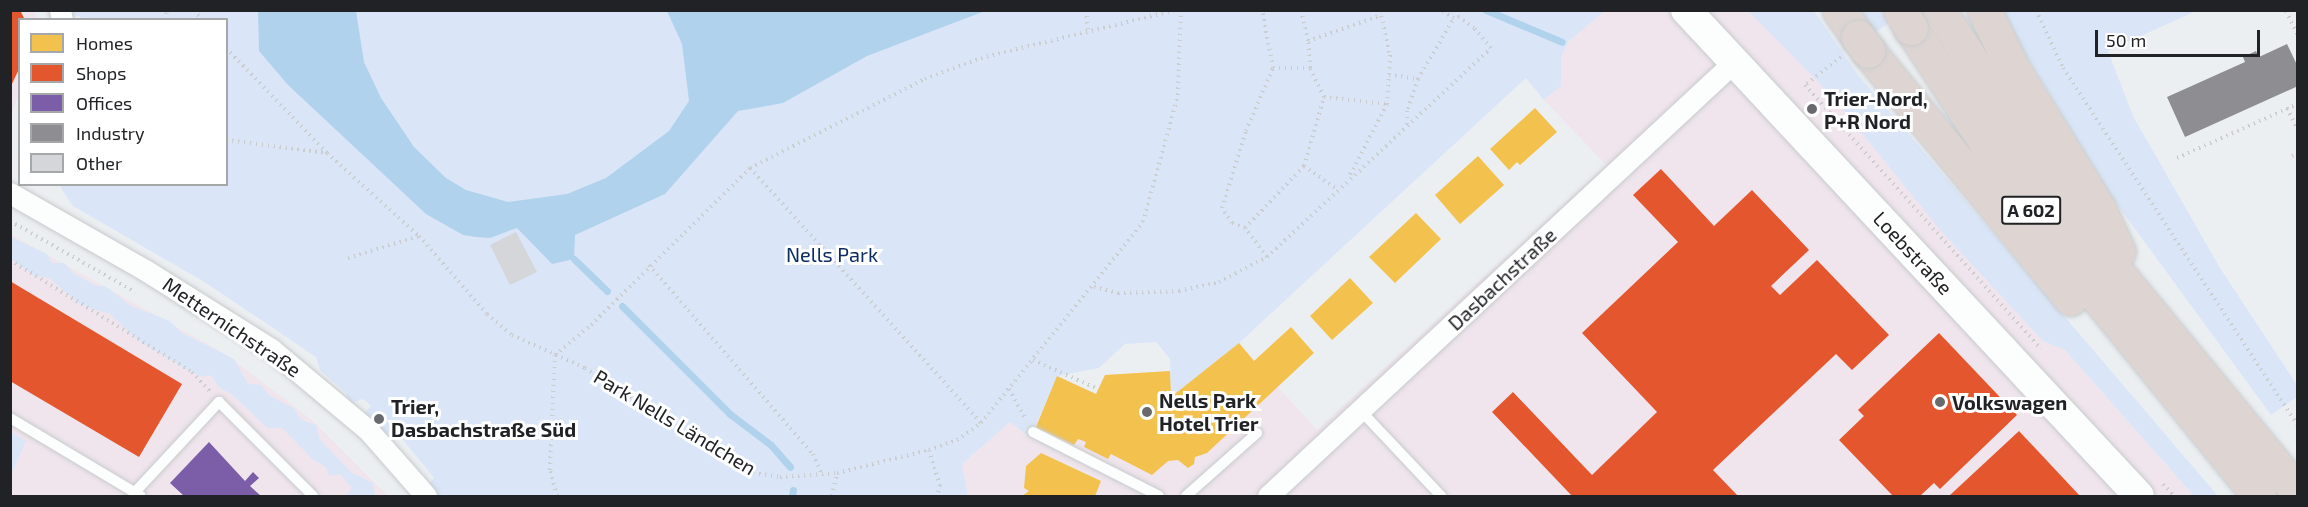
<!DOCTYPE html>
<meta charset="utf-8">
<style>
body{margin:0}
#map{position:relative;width:2308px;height:507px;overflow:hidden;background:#eceff2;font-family:"Exo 2",sans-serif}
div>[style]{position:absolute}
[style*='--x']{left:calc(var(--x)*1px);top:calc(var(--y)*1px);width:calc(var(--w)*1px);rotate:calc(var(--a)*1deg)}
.commercial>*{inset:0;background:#f0e5ed}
.green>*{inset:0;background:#dae6f8}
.water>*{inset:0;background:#b0d2ec}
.homes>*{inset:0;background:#f2c14e}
.shops>*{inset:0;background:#e4572e}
.offices>*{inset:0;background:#7b5ea7}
.industry>*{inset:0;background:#8d8d92}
.stream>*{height:7px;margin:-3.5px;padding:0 3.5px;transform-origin:3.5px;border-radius:3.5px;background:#b0d2ec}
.building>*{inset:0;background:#d4d6d9}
.path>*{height:4px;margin-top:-2px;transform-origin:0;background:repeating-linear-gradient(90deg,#cbcdce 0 1.5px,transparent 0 6px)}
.roads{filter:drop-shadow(0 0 2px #c8cbcd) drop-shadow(0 0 2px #c8cbcd)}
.service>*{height:10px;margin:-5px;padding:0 5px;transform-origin:5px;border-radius:5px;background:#fcfdfd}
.minor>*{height:21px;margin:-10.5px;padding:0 10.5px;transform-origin:10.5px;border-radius:10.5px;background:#fcfdfd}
.secondary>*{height:30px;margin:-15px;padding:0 15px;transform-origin:15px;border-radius:15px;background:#fcfdfd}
.motorway>*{height:33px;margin:-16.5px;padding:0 16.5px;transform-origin:16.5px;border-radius:16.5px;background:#ded5d3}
.bridges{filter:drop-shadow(0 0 2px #cbcdcf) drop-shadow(0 0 2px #cbcdcf)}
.motorway-bridge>*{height:33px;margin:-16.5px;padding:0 16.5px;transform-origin:16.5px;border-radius:16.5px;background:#ded5d3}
.dots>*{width:16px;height:16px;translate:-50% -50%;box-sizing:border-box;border:3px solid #fff;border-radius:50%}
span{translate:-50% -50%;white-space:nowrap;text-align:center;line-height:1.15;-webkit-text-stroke:6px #fff;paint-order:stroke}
.shield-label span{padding:2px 4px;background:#fff;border:2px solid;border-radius:4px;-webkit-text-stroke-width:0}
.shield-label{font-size:18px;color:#212225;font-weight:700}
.poi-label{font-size:20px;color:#212225;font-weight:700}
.left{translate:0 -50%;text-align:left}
.street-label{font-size:20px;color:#212225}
.park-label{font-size:20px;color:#0c2d62}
.frame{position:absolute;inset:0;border:12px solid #212225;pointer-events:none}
.legend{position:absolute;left:18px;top:18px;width:210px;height:168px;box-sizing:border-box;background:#fff;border:2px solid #a6a7a8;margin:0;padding:8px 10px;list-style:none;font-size:18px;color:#212225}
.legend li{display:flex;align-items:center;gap:12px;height:30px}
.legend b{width:30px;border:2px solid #a6a7a8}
.scale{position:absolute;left:2095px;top:30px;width:165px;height:27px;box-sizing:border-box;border:3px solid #212225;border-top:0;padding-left:8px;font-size:18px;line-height:21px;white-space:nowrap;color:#212225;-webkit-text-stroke:4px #fff;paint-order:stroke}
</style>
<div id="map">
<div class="commercial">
<div style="clip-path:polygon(1748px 10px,1832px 96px,2043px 341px,2065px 350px,2194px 496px,968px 496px,962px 464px,1010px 421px,1030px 437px,1057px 376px,1096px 394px,1105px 375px,1170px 371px,1171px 396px,1239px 343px,1317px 430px,1606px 165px,1544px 100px,1561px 86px,1561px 57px,1569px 41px,1605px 11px)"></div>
<div style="clip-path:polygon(11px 11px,33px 11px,38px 19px,20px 20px,19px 93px,11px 115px)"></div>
<div style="clip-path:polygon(10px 234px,225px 354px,312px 420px,388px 496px,11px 496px)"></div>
</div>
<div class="green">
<div style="clip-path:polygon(67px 11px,1605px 11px,1569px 41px,1561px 57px,1561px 86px,1544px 100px,1526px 78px,1239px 343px,1171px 397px,1170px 359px,1156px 342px,1125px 344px,1099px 368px,1058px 376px,1030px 437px,1010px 422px,962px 464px,968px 496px,431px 496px,427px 487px,434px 478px,394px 429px,385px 435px,361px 417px,371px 406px,363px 399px,351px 403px,345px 392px,320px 370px,316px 357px,206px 283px,73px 206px,62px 190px,60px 185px,226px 184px,226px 20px,84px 19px,75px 15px,72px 18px)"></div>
<div style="clip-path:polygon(1748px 11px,1814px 11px,1858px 75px,2218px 496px,2194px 496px,2065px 350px,2043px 341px,1941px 231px,1832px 96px)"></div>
<div style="clip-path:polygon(1856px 11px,1907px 11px,1874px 33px)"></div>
<div style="clip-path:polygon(1999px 11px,2196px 11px,2108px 51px,2133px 116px,2220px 268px,2297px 385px,2297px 397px,2271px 415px,2111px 196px)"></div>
<div style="clip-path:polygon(11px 237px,47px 254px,52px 263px,64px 263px,74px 274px,97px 286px,105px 286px,131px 306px,170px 321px,182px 333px,234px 359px,248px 384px,261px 385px,270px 396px,295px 409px,300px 419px,316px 425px,320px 440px,352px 473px,373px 483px,375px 496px,347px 495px,352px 488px,340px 474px,329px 476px,326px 467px,312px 459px,282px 428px,267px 428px,235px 397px,219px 387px,211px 375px,202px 377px,185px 369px,139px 341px,110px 314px,81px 305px,49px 278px,34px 276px,11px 259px)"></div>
<div style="clip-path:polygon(11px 432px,26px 441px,11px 475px)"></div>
</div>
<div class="water">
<div style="clip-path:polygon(258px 11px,356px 11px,364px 62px,381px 98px,414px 147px,446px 178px,466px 190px,508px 202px,567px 194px,606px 178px,669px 131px,689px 101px,682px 44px,667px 11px,985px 11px,867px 56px,783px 103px,738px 111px,665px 194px,575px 235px,574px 259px,552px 264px,517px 228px,490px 238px,476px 237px,463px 235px,426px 214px,288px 85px,259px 51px)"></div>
</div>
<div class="homes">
<div style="clip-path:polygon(1535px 108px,1557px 132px,1520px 165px,1517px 162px,1509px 170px,1490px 149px)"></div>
<div style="clip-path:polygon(1478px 156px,1504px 185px,1460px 224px,1435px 195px)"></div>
<div style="clip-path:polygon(1416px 213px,1441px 239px,1395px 283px,1369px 257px)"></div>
<div style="clip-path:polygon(1350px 278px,1373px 303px,1332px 340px,1310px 316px)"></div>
<div style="clip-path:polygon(1291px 327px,1314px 353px,1207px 453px,1195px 457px,1194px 464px,1188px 468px,1178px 460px,1168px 461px,1152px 475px,1111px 454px,1108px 459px,1084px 447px,1086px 442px,1078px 439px,1074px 445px,1036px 427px,1057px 376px,1096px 394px,1105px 375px,1170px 371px,1171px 397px,1239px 343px,1254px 361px)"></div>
<div style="clip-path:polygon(1041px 453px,1101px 481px,1095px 496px,1022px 496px,1029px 491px,1024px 488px,1026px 466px)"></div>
</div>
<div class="shops">
<div style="clip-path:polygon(10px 10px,20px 10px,25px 20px,20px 20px,20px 67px,10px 88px)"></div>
<div style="clip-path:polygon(1661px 169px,1714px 226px,1752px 190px,1809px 250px,1771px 286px,1780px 295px,1817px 260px,1889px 335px,1852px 370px,1836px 354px,1713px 470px,1738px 496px,1572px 496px,1492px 412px,1513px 392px,1592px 475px,1657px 412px,1582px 333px,1678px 242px,1633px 195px)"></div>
<div style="clip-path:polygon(10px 281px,182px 384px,139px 457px,10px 381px)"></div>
<div style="clip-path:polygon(1939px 333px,2017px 415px,1940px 489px,1934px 483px,1920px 496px,1893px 496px,1839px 440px,1864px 416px,1858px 410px)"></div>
<div style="clip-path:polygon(2019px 431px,2080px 496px,1949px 496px)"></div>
</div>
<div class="offices">
<div style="clip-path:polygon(209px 442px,245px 481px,253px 472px,259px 478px,250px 486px,261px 496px,184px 496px,170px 483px)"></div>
</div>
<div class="industry">
<div style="clip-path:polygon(2287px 44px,2298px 67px,2298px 86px,2185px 137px,2167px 97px,2245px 62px,2243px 57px,2256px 51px,2259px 57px)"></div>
</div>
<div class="stream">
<div style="--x:1486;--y:10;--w:82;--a:22.8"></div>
<div style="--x:574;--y:259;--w:46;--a:44.1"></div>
<div style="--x:622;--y:306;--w:153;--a:45"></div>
<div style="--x:730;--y:414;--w:51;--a:37.1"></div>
<div style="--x:771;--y:445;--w:29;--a:49"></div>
<div style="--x:792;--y:496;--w:6;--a:-81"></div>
</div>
<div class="building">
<div style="clip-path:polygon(516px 232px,537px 272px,510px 285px,490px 245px)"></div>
</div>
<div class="path">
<div style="--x:194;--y:10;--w:13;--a:51"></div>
<div style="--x:1086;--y:10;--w:20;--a:84"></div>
<div style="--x:1301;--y:10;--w:32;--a:77"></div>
<div style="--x:1380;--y:10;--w:46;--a:77.5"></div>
<div style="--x:1390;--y:55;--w:49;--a:93.5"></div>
<div style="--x:2036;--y:10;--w:64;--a:65"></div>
<div style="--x:2063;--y:68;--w:428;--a:56.7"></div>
<div style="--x:2286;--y:11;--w:28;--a:64"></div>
<div style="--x:166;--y:20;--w:10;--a:-84"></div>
<div style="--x:226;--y:48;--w:146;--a:46.1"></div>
<div style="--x:327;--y:153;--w:124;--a:42.1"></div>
<div style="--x:419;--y:236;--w:103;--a:48.9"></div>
<div style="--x:487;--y:314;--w:33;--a:40"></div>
<div style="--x:512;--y:335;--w:80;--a:24.3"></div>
<div style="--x:585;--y:368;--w:198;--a:32"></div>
<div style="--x:753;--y:473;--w:27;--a:8"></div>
<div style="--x:780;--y:477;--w:57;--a:-4"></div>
<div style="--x:837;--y:473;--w:95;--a:-14"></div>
<div style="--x:929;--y:450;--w:30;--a:-20"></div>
<div style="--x:957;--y:440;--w:29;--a:-35"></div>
<div style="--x:981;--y:423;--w:258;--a:-51.1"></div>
<div style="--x:1143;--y:222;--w:132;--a:-74.6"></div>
<div style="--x:1178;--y:95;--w:85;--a:-88"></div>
<div style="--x:1841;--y:57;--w:46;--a:142.1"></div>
<div style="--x:1805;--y:85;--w:354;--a:48.2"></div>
<div style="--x:1310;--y:68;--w:27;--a:-94"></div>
<div style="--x:1308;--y:41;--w:78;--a:-19.4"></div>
<div style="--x:1389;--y:75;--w:29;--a:8"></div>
<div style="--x:1418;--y:79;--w:34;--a:109"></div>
<div style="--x:1407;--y:111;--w:17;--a:90"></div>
<div style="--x:1418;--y:79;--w:71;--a:-59.5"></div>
<div style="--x:1454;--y:18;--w:16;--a:-150"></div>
<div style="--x:1324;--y:97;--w:63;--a:6.3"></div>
<div style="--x:1387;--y:104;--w:82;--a:117.5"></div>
<div style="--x:2287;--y:108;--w:25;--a:64"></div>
<div style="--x:226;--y:140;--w:102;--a:7.3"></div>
<div style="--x:2292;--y:156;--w:7;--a:-27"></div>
<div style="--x:2177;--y:158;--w:133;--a:-24.1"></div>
<div style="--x:1304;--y:166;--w:42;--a:35.2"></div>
<div style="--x:750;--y:168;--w:344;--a:47.8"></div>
<div style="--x:10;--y:221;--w:144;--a:29.6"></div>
<div style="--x:1245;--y:228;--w:86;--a:-46.4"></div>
<div style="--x:1304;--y:166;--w:72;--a:-73.8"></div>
<div style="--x:1324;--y:97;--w:32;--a:-116"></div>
<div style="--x:1310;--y:68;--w:37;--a:180"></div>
<div style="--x:1267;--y:257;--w:306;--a:-43"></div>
<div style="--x:1491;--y:48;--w:26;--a:-130"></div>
<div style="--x:1474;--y:28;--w:19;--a:-144"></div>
<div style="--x:1459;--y:17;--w:5;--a:169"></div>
<div style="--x:348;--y:258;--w:74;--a:-17.2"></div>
<div style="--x:10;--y:260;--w:214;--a:31.6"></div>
<div style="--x:192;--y:372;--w:26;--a:47"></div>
<div style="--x:649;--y:265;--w:250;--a:49.1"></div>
<div style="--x:813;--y:454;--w:22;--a:66"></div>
<div style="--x:1094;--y:287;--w:25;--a:14"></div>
<div style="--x:1118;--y:293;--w:61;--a:-1.9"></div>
<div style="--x:1179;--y:291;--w:41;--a:-12.7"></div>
<div style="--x:1219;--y:282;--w:54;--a:-27.5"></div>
<div style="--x:1267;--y:257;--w:36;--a:-127"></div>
<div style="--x:1245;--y:228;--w:14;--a:-159"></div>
<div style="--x:1232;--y:223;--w:18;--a:-124"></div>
<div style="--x:1222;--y:208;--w:81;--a:-72.7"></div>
<div style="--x:1246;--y:131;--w:69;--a:-66.8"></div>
<div style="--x:1273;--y:68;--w:59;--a:-100.7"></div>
<div style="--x:1033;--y:360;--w:71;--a:24"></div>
<div style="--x:1009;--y:389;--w:35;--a:61"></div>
<div style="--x:929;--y:450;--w:37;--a:73"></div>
<div style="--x:940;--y:485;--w:11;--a:105"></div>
<div style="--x:2163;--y:484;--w:16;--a:47"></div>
<div style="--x:557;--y:496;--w:27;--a:-105"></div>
<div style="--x:550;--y:470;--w:115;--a:-87.5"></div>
<div style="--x:555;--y:355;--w:47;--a:-39.8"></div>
<div style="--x:591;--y:325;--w:223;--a:-44.6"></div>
<div style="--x:750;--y:168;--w:196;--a:-27"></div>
<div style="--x:925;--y:79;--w:60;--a:-20.6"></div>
<div style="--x:981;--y:58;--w:202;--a:-13.8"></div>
<div style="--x:832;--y:496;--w:24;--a:-78"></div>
</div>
<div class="roads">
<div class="service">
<div style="--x:1361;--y:411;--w:117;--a:46.7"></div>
<div style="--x:10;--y:418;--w:152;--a:30.8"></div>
<div style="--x:1033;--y:432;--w:141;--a:26.9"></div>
<div style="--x:136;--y:491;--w:122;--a:-47"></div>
<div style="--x:219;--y:402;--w:133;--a:45"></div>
<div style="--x:1186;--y:496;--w:95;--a:-41.6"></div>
</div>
<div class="minor">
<div style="--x:60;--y:10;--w:10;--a:79"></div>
<div style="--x:10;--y:193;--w:155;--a:29.7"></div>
<div style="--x:145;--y:270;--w:149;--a:32.1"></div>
<div style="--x:271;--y:349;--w:126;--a:39.9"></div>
<div style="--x:368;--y:430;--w:88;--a:48.7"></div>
<div style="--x:1268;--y:496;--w:638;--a:-42.97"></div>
</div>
<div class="secondary">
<div style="--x:1686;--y:10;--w:664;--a:47.01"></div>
</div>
<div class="motorway">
<div style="--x:1839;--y:10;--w:33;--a:55"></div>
<div style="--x:1939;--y:10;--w:195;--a:57.1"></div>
<div style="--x:2045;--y:174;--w:117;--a:54"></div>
<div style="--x:2114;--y:269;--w:289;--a:50.5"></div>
<div style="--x:1984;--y:10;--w:68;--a:63.8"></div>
<div style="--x:2014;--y:71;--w:162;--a:58.4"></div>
<div style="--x:2099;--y:209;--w:47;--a:65.1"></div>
<div style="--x:1911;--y:28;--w:165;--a:56.9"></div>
<div style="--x:2001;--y:166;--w:124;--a:54.5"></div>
<div style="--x:2073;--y:267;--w:295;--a:50.9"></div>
<div style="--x:1868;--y:51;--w:320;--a:50.7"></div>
</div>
</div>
<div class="bridges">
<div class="motorway-bridge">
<div style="--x:1900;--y:10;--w:21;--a:59"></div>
<div style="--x:1858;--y:37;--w:17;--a:54"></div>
</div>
</div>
<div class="dots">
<div style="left:1812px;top:109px;background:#686a6d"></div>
<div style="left:1940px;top:402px;background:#686a6d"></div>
<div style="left:1147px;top:412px;background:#686a6d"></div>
<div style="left:379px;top:419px;background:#686a6d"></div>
</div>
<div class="shield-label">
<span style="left:2031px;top:210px">A 602</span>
</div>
<div class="poi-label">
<span class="left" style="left:1824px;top:110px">Trier-Nord,<br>P+R Nord</span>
<span class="left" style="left:1159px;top:412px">Nells Park<br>Hotel Trier</span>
<span class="left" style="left:1952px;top:402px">Volkswagen</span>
<span class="left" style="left:391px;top:418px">Trier,<br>Dasbachstraße Süd</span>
</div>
<div class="street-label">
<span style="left:1913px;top:253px;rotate:47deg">Loebstraße</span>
<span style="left:1502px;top:279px;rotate:-43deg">Dasbachstraße</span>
<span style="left:232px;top:327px;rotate:34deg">Metternichstraße</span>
<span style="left:675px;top:422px;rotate:31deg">Park Nells Ländchen</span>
</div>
<div class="park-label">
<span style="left:832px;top:254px">Nells Park</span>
</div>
<div class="frame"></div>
<ul class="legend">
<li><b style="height:16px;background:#f2c14e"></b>Homes</li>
<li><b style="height:16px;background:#e4572e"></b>Shops</li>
<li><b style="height:16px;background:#7b5ea7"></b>Offices</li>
<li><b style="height:16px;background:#8d8d92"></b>Industry</li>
<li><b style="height:16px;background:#d4d6d9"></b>Other</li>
</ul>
<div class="scale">50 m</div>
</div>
